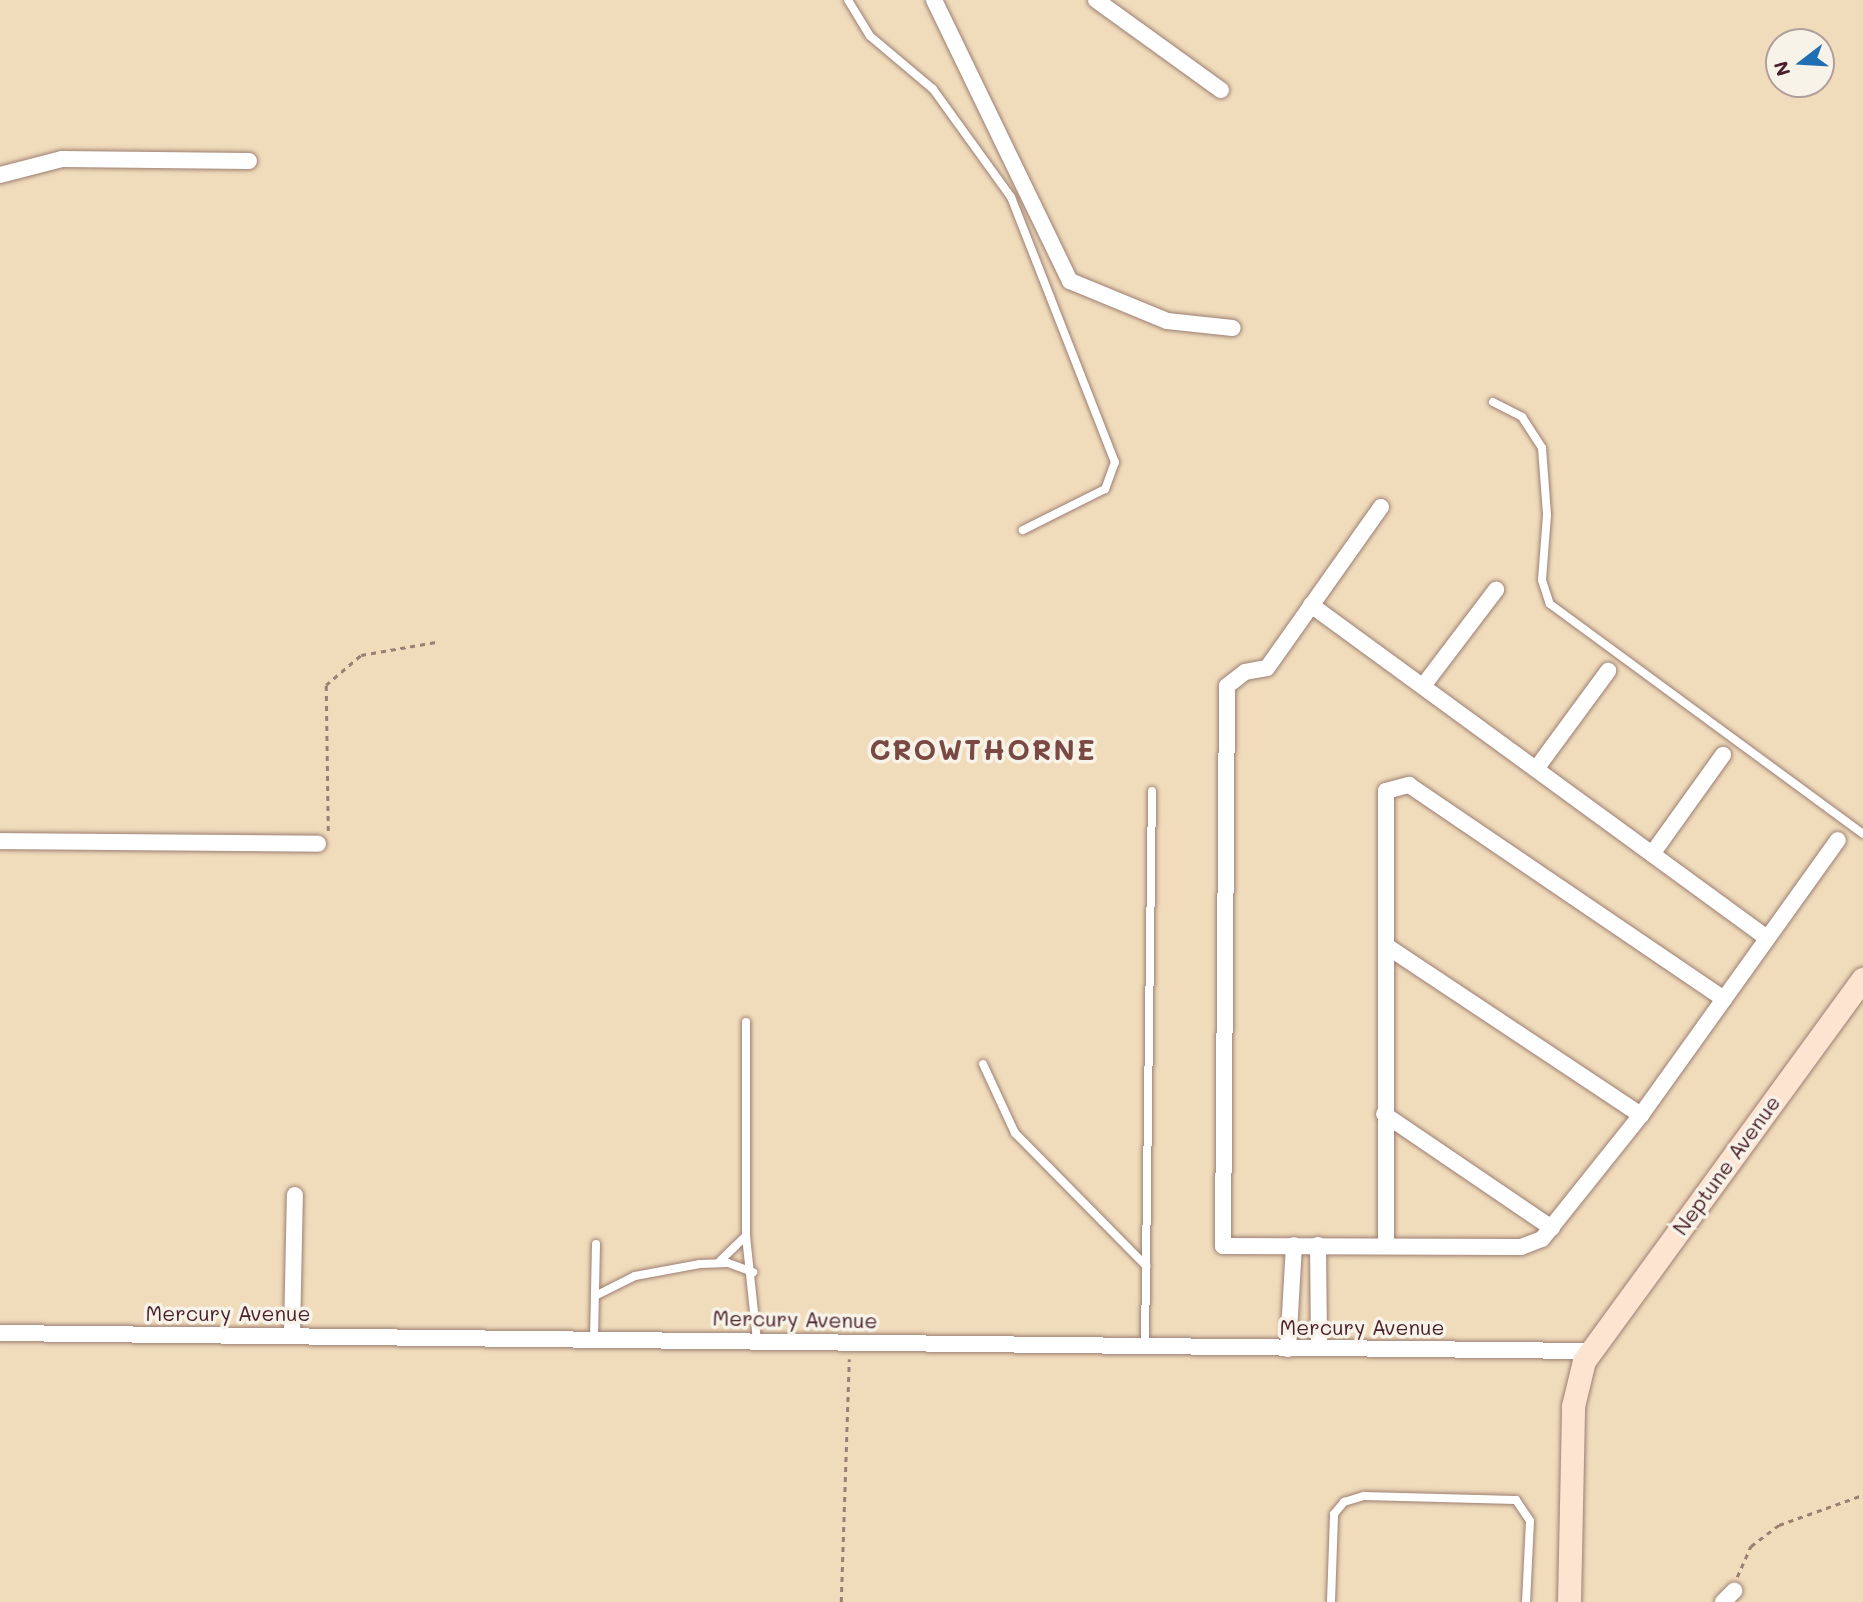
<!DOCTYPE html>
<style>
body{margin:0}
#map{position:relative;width:1863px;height:1602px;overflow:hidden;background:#f0dcbb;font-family:Mali,sans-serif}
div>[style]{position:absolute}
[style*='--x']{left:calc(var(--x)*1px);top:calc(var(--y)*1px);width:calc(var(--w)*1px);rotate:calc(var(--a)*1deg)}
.path>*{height:2.5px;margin-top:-1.25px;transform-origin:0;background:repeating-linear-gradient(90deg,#9d7e73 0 5px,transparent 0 10px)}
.roads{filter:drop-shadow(0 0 2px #9d7e73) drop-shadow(0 0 2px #9d7e73)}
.service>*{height:8px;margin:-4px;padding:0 4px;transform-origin:4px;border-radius:4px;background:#fff}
.minor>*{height:16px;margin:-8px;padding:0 8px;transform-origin:8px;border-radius:8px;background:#fff}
.secondary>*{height:23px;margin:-11.5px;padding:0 11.5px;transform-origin:11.5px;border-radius:11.5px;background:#fde4d1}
span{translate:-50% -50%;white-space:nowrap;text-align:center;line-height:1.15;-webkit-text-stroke:7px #f7f3e8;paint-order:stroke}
.street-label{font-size:21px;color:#4a1f2b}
.district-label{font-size:28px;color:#7a4943;font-weight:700;letter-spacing:2px}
.north{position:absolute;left:1765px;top:28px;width:70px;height:70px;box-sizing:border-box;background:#f7f3e8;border:2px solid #b29e9c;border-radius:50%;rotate:253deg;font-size:19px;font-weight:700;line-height:28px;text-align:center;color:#4a1f2b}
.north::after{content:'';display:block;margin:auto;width:24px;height:32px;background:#1f6fb2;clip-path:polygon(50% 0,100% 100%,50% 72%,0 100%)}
</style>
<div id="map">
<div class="path">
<div style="--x:328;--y:831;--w:146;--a:-90.8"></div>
<div style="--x:326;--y:685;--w:46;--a:-40.6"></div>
<div style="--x:361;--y:655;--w:76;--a:-9.8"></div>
<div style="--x:1737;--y:1577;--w:34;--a:-66"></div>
<div style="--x:1751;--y:1546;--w:35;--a:-37"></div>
<div style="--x:1779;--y:1525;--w:89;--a:-19.7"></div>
<div style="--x:841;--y:1602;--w:243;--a:-88.1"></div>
</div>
<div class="roads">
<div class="service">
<div style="--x:848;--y:0;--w:42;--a:58.6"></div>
<div style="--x:870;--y:36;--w:82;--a:40.1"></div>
<div style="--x:933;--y:89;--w:133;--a:54.2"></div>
<div style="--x:1011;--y:197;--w:285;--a:68.6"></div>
<div style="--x:1115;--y:462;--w:29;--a:110"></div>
<div style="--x:1105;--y:489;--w:92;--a:153.4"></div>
<div style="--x:1493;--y:402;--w:33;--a:27"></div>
<div style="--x:1522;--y:417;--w:37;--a:57"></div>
<div style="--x:1542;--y:448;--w:67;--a:85.7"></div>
<div style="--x:1547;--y:515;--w:65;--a:94.4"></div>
<div style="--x:1542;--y:580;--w:25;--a:72"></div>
<div style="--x:1550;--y:604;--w:388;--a:36.3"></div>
<div style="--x:746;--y:1022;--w:214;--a:90"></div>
<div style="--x:746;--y:1236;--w:105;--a:84"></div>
<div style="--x:983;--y:1064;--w:76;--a:65.1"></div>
<div style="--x:1015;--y:1133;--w:187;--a:45.4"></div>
<div style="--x:720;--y:1261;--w:36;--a:-44"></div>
<div style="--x:595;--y:1296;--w:45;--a:-26.6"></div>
<div style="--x:635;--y:1276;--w:66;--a:-10.5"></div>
<div style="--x:700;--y:1264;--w:28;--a:-2"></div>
<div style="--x:728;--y:1263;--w:27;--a:20"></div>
<div style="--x:1290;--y:1329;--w:29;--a:-2"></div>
<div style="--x:594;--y:1339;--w:95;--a:-88.8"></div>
<div style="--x:1145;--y:1346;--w:555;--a:-89.28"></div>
<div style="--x:1331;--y:1602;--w:88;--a:-88"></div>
<div style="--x:1334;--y:1514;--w:16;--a:-50"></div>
<div style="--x:1344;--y:1502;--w:21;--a:-17"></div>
<div style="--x:1364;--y:1496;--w:152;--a:1.5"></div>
<div style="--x:1516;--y:1500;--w:25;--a:56"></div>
<div style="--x:1530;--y:1521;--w:81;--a:92.8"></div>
</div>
<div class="minor">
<div style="--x:934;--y:0;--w:312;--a:64.2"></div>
<div style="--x:1070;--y:281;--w:105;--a:22.4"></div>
<div style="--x:1167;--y:321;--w:66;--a:6.1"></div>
<div style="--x:1096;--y:0;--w:154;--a:35.8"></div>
<div style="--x:0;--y:175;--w:64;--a:-14.5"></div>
<div style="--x:62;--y:159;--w:187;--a:0.6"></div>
<div style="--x:1381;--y:507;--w:197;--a:125.3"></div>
<div style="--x:1267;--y:668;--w:22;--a:170"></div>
<div style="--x:1245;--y:672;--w:23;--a:142"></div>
<div style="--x:1227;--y:686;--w:560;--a:90.41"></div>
<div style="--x:1223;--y:1246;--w:298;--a:0.2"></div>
<div style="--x:1521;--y:1247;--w:22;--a:-21"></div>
<div style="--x:1542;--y:1239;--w:159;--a:-51.4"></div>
<div style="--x:1641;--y:1115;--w:338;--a:-54.4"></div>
<div style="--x:1311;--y:605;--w:565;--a:36.14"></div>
<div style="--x:1423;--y:686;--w:121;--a:-52.8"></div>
<div style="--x:1536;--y:769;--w:122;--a:-53.7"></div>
<div style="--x:0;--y:841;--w:318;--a:0.5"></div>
<div style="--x:1652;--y:854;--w:122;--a:-54.4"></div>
<div style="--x:1388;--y:947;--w:304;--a:33.6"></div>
<div style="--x:1384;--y:1114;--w:203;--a:34.2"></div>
<div style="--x:1386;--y:1243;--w:452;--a:-90"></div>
<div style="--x:1386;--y:791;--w:24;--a:-15"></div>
<div style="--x:1409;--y:785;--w:381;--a:34.2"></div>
<div style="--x:1318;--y:1245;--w:103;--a:89.4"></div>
<div style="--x:0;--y:1333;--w:1590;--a:0.65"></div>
<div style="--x:292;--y:1333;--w:138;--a:-88.8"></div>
<div style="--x:1288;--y:1349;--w:104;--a:-86.7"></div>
<div style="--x:1723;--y:1602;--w:16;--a:-45"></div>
</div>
<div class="secondary">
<div style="--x:1569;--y:1602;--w:196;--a:-88.8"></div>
<div style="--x:1573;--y:1406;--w:46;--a:-76.3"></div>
<div style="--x:1584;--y:1361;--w:473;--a:-53.9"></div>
</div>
</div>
<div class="street-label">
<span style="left:1726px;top:1165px;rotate:-54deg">Neptune Avenue</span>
<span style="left:228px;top:1313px">Mercury Avenue</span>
<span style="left:795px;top:1319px;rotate:1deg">Mercury Avenue</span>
<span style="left:1362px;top:1327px">Mercury Avenue</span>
</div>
<div class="district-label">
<span style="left:983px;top:749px">CROWTHORNE</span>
</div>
<div class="north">N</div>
</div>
